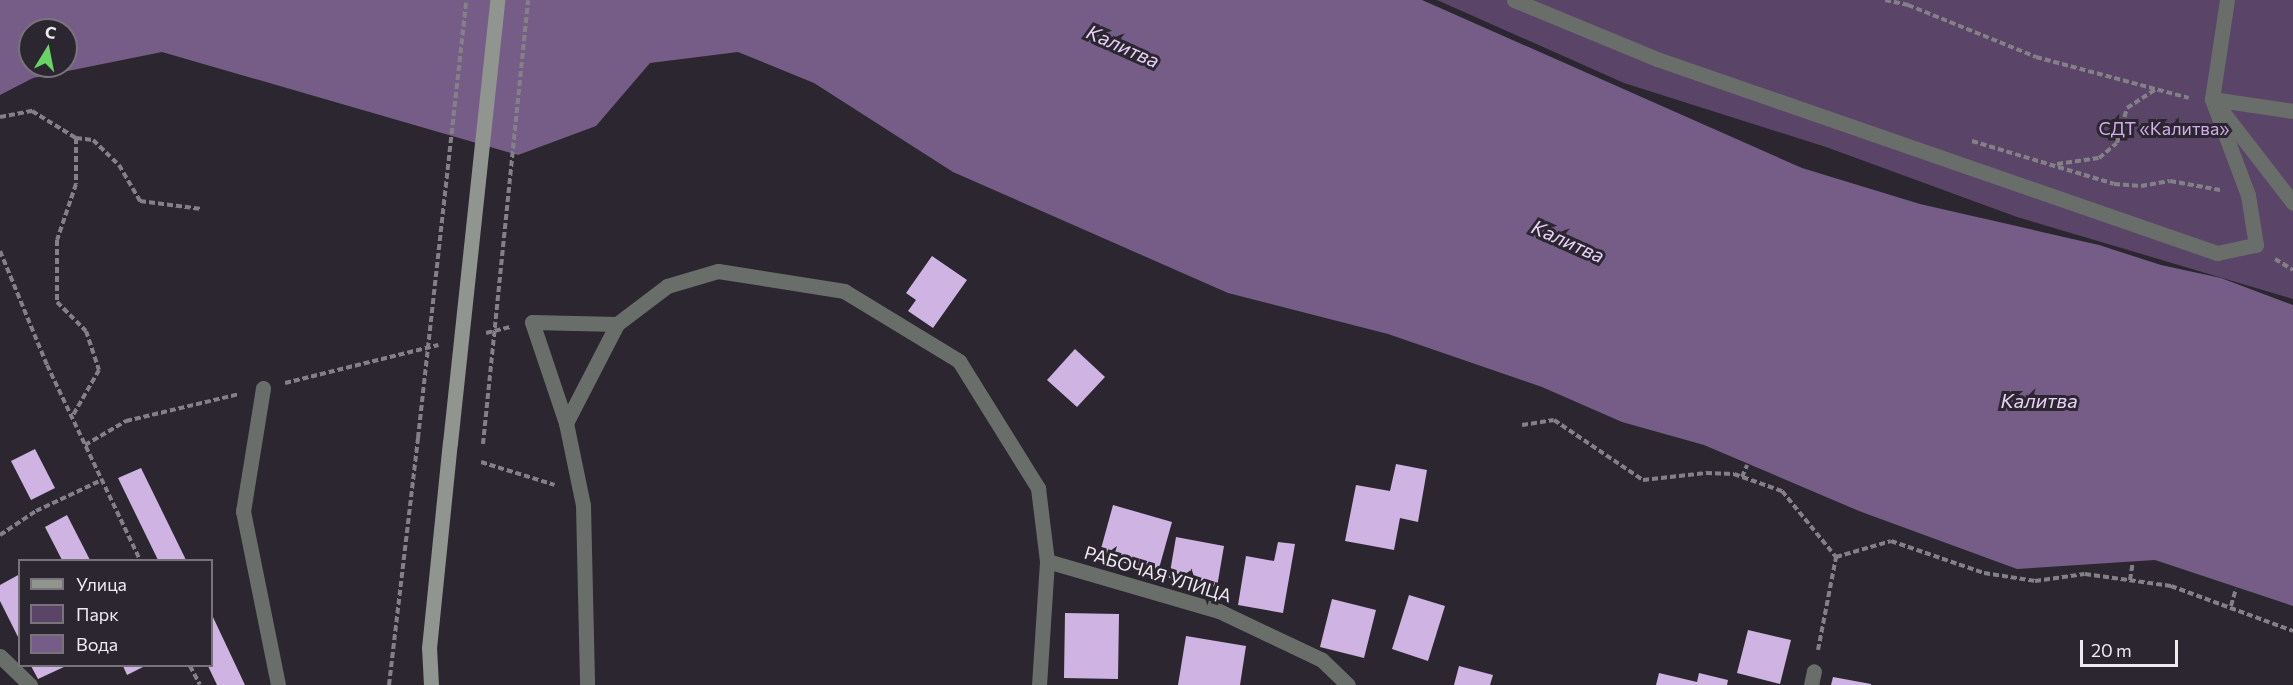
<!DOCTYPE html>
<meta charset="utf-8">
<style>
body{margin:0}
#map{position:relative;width:2293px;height:685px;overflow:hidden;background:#2b262f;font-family:Commissioner,sans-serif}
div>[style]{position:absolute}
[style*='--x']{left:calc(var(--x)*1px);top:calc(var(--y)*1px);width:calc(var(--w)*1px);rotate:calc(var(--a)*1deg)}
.green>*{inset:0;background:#5a4568}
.water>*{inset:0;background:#765d87}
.building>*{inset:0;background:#cfb4e3}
.path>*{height:4px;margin-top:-2px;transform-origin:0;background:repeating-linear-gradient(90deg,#848088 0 6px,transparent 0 9px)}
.lane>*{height:15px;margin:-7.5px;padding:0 7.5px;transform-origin:7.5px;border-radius:7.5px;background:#6a6e6a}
.street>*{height:15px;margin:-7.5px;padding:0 7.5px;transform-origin:7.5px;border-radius:7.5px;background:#6a6e6a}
.secondary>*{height:15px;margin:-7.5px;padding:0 7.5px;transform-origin:7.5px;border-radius:7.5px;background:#90958f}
.path-bridge>*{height:4px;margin-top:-2px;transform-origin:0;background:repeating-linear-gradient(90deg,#848088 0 6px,transparent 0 9px)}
.secondary-bridge>*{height:15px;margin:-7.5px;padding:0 7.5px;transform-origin:7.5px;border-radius:7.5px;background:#90958f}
span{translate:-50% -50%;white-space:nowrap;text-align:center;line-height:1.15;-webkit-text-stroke:6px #2b262f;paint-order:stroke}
.park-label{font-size:18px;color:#d4adef}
.street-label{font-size:18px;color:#eeeaf0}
.water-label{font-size:20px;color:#e8d0f9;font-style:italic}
.legend{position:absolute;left:18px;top:559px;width:195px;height:108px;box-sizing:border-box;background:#2b262f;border:2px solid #79747c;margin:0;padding:8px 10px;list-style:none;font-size:18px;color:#eeeaf0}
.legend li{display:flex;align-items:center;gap:12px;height:30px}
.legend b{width:30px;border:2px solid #79747c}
.north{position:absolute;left:18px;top:18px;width:60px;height:60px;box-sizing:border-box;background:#2b262f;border:2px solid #79747c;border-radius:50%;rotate:10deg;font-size:16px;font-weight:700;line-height:24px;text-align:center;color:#eeeaf0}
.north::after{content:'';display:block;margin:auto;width:21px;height:27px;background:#68d465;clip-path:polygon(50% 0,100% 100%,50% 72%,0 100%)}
.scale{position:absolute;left:2080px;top:640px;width:98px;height:27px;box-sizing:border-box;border:3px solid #eeeaf0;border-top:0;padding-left:8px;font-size:18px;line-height:21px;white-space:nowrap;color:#eeeaf0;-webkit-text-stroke:4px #2b262f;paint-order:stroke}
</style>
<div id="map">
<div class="green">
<div style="clip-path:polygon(1437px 0,2293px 0,2293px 299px,2017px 217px,1826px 147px,1624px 83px)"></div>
</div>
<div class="water">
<div style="clip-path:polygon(evenodd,0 0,1422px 0,1802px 168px,1920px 204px,2099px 245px,2161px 265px,2221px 278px,2293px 305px,2293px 606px,2155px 560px,2017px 569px,1859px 511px,1704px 445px,1622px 422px,1542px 387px,1388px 334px,1228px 293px,953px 172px,814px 83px,738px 52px,650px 63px,596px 126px,518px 155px,162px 52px,33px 78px,0 95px,0 0,30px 30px,66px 30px,66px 66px,30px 66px,30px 30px)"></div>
</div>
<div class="building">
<div style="clip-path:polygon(932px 256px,967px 280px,933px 328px,908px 311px,916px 300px,906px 293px)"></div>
<div style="clip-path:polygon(1075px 349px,1105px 377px,1077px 407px,1047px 380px)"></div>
<div style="clip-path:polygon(35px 449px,55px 488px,31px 500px,11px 461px)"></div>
<div style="clip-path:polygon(1396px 464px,1427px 470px,1418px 522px,1400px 518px,1394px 550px,1345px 541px,1356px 485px,1390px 491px)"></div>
<div style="clip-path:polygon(141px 468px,186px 560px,158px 560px,118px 478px)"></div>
<div style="clip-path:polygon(1113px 505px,1172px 522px,1158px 572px,1099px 556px)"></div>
<div style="clip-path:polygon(67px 515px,90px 560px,62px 560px,45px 527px)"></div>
<div style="clip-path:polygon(1176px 537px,1224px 546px,1217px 587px,1169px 578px)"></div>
<div style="clip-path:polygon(1278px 542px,1295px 544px,1283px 613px,1238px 605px,1246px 556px,1274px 561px)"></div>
<div style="clip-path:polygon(20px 574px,20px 641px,0 601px,0 585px)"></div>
<div style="clip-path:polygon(1409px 595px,1445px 606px,1428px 661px,1392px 649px)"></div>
<div style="clip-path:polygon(1332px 599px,1376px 610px,1364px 658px,1320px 647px)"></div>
<div style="clip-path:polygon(1065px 613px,1119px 614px,1118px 679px,1064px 678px)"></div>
<div style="clip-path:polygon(212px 615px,245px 685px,217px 685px,208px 666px,212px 666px)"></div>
<div style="clip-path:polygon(1748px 630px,1791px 640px,1780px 684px,1737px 673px)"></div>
<div style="clip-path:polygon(1186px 636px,1246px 646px,1240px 685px,1178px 685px)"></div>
<div style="clip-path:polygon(31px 666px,66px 666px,38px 679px)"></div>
<div style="clip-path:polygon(123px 666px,145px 666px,127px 675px)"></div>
<div style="clip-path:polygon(1459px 666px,1493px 675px,1490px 685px,1454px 685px)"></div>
<div style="clip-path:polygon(1659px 673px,1697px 682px,1699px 673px,1728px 680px,1727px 685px,1656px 685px)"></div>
<div style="clip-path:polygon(1833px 677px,1871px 684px,1871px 685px,1831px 685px)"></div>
</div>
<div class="path">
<div style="--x:1885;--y:0;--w:24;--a:12"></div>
<div style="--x:1908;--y:5;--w:138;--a:22.1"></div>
<div style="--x:2036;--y:57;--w:158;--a:15"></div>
<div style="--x:0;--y:117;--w:33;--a:-11"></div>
<div style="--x:32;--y:111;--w:52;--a:31.5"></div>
<div style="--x:76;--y:138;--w:46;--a:90"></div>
<div style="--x:76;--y:184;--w:59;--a:108.7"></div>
<div style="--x:57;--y:240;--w:62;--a:90"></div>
<div style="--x:57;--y:302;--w:41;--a:45"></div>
<div style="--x:86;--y:331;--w:41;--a:71.6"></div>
<div style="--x:99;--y:370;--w:54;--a:119.9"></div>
<div style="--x:76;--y:138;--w:17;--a:7"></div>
<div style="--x:93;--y:140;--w:36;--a:44"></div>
<div style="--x:119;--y:165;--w:42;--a:59.7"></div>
<div style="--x:140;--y:201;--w:62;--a:7.5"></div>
<div style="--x:1972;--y:141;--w:148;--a:16.8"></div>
<div style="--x:2114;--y:184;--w:27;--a:4"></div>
<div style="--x:2141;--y:186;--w:29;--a:-10"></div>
<div style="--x:2170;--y:181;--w:51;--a:10.2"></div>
<div style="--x:2057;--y:164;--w:42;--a:-8.1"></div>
<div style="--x:2099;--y:158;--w:23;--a:-40"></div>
<div style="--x:2117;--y:143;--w:36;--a:-74"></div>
<div style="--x:2127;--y:108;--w:35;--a:-33"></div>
<div style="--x:0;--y:251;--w:123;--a:67.6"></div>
<div style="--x:47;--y:365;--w:216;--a:64.5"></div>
<div style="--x:2275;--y:259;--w:21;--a:31"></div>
<div style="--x:486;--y:333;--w:25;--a:-14"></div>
<div style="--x:285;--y:383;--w:158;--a:-13.9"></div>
<div style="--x:1522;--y:425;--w:32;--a:-9"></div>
<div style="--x:1554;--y:420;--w:107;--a:34"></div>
<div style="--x:1643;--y:480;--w:63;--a:-6.3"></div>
<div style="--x:1706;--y:473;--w:28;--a:2"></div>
<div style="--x:1734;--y:474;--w:51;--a:19.5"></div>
<div style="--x:1782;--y:491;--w:85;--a:50.7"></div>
<div style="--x:85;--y:445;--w:48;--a:-30.3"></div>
<div style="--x:126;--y:421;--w:116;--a:-13.4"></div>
<div style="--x:481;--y:462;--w:77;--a:17.3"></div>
<div style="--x:1742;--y:477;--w:13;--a:-67"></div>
<div style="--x:0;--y:535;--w:43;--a:-33.7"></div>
<div style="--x:36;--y:511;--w:73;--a:-25.2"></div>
<div style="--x:2130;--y:580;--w:18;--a:-81"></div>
<div style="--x:2231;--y:606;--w:18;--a:-74"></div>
<div style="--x:1818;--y:650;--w:95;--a:-79"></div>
<div style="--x:1836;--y:557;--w:57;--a:-16.2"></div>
<div style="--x:1891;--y:541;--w:98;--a:19"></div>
<div style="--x:1984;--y:573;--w:52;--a:8.9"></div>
<div style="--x:2035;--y:581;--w:50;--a:-8"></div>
<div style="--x:2085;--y:574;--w:87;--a:7.9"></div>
<div style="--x:2171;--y:586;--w:130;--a:20.2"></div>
<div style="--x:190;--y:666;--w:21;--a:62"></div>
<div style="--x:389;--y:685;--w:249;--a:-83.3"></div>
</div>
<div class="lane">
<div style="--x:1514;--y:0;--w:155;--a:22.4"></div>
<div style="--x:1657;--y:59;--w:593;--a:19.11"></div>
<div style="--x:2217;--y:253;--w:40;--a:-12"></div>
<div style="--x:2256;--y:245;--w:51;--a:-99.1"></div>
<div style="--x:2248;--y:195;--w:103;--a:-110.6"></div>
<div style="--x:2212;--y:99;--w:100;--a:-81.4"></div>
<div style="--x:2212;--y:99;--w:82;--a:8.4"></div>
<div style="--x:2222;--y:111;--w:116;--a:52.3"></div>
<div style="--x:617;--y:324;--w:63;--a:-37.2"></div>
<div style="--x:667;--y:286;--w:53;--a:-16.4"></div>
<div style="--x:718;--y:271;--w:128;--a:9"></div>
<div style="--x:844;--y:291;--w:135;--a:31.3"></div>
<div style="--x:959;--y:361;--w:150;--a:58.1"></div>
<div style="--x:1038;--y:488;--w:74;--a:83"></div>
<div style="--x:263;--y:388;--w:125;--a:99.2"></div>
<div style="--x:243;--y:511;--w:177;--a:78.6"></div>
<div style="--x:566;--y:423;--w:111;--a:-62.7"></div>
<div style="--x:617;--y:324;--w:85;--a:-178.7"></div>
<div style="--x:532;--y:322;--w:107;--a:71.4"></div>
<div style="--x:566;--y:423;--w:84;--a:78.3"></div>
<div style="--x:583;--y:505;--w:180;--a:88.7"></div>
<div style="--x:0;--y:656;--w:42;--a:44"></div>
</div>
<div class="street">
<div style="--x:1039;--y:685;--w:124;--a:-86.3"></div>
<div style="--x:1047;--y:561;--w:179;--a:16.2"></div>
<div style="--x:1219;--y:611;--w:114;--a:25.4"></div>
<div style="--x:1322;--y:660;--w:36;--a:44"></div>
<div style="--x:1811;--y:685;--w:14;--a:-78"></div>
</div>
<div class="secondary">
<div style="--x:431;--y:685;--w:37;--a:-93"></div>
<div style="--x:429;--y:648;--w:206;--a:-84.2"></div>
</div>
<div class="path-bridge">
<div style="--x:418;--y:438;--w:441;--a:-83.7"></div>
<div style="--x:483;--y:444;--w:446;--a:-84.2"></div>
</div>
<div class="secondary-bridge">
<div style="--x:450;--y:443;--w:445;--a:-83.9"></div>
</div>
<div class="park-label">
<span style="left:2164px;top:128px">СДТ «Калитва»</span>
</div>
<div class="street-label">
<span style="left:1158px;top:574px;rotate:17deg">РАБОЧАЯ УЛИЦА</span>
</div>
<div class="water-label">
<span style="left:1123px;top:46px;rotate:24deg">Калитва</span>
<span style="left:1568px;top:241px;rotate:24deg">Калитва</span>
<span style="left:2039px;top:400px">Калитва</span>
</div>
<ul class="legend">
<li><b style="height:8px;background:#90958f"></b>Улица</li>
<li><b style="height:16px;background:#5a4568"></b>Парк</li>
<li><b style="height:16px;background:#765d87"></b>Вода</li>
</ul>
<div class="north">С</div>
<div class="scale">20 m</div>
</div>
